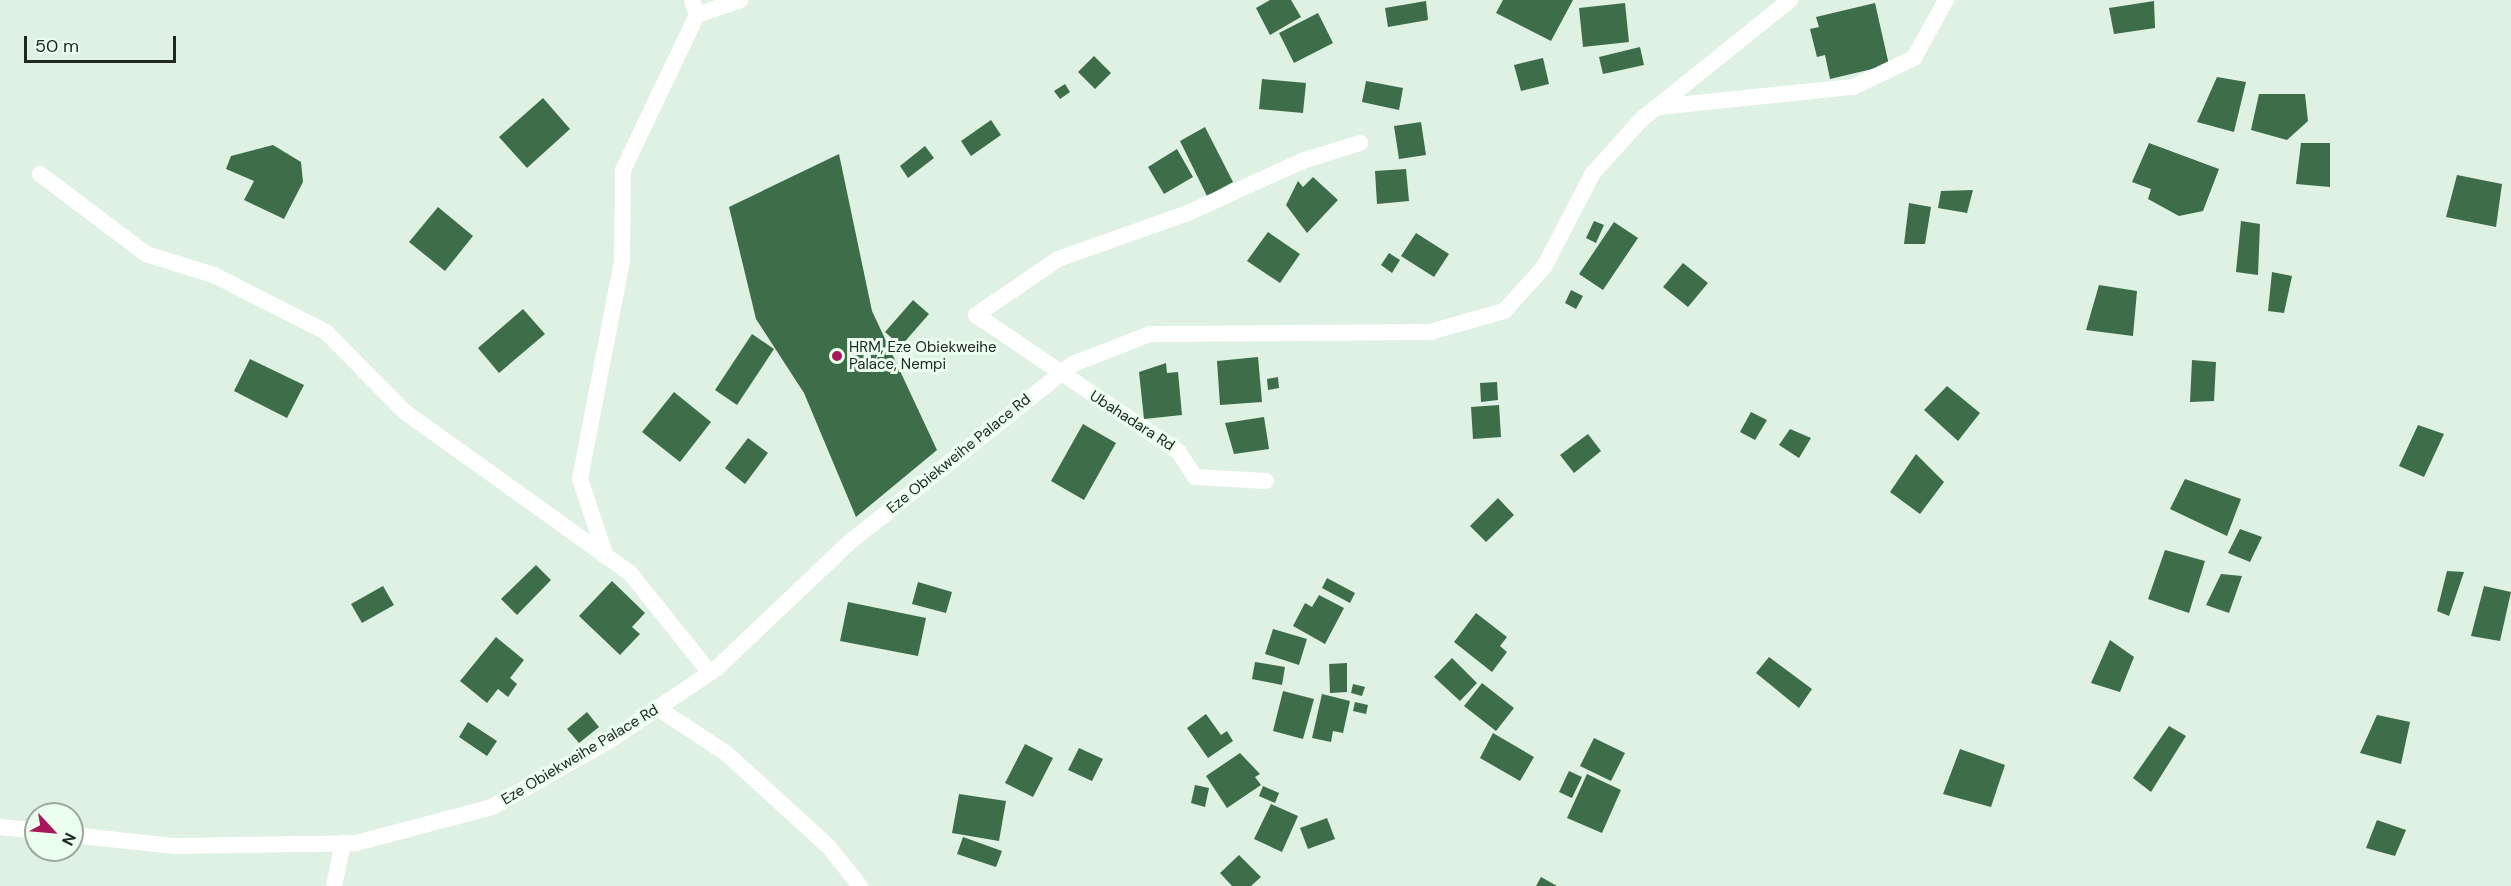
<!DOCTYPE html>
<style>
body{margin:0}
#map{position:relative;width:2511px;height:886px;overflow:hidden;background:#def1e2;font-family:"DM Sans",sans-serif}
div>[style]{position:absolute}
[style*='--x']{left:calc(var(--x)*1px);top:calc(var(--y)*1px);width:calc(var(--w)*1px);rotate:calc(var(--a)*1deg)}
.building>*{inset:0;background:#3d6e49}
.street>*{height:16px;margin:-8px;padding:0 8px;transform-origin:8px;border-radius:8px;background:#fff}
.dots>*{width:16px;height:16px;translate:-50% -50%;box-sizing:border-box;border:3px solid #ecffef;border-radius:50%}
span{translate:-50% -50%;white-space:nowrap;text-align:center;line-height:1.15;-webkit-text-stroke:6px #ecffef;paint-order:stroke}
.poi-label{font-size:15px;color:#212822}
.left{translate:0 -50%;text-align:left}
.street-label{font-size:15px;color:#212822}
.north{position:absolute;left:24px;top:802px;width:60px;height:60px;box-sizing:border-box;background:#ecffef;border:2px solid #9ba99d;border-radius:50%;rotate:116deg;font-size:16px;font-weight:700;line-height:24px;text-align:center;color:#212822}
.north::after{content:'';display:block;margin:auto;width:21px;height:27px;background:#a71959;clip-path:polygon(50% 0,100% 100%,50% 72%,0 100%)}
.scale{position:absolute;left:24px;top:36px;width:152px;height:27px;box-sizing:border-box;border:3px solid #212822;border-top:0;padding-left:8px;font-size:18px;line-height:21px;white-space:nowrap;color:#212822;-webkit-text-stroke:4px #ecffef;paint-order:stroke}
</style>
<div id="map">
<div class="building">
<div style="clip-path:polygon(1270px 0,1291px 0,1301px 17px,1270px 35px,1256px 8px)"></div>
<div style="clip-path:polygon(1503px 0,1573px 0,1551px 41px,1496px 13px)"></div>
<div style="clip-path:polygon(1426px 1px,1428px 20px,1388px 27px,1385px 8px)"></div>
<div style="clip-path:polygon(2154px 1px,2155px 28px,2114px 34px,2109px 8px)"></div>
<div style="clip-path:polygon(1625px 3px,1629px 42px,1583px 47px,1579px 8px)"></div>
<div style="clip-path:polygon(1875px 3px,1889px 65px,1830px 79px,1825px 55px,1817px 57px,1810px 29px,1819px 27px,1816px 17px)"></div>
<div style="clip-path:polygon(1318px 13px,1333px 43px,1294px 63px,1279px 33px)"></div>
<div style="clip-path:polygon(1640px 47px,1644px 65px,1603px 74px,1599px 57px)"></div>
<div style="clip-path:polygon(1094px 56px,1111px 73px,1095px 89px,1078px 72px)"></div>
<div style="clip-path:polygon(1543px 58px,1549px 84px,1521px 91px,1514px 65px)"></div>
<div style="clip-path:polygon(2217px 77px,2246px 82px,2234px 132px,2197px 122px)"></div>
<div style="clip-path:polygon(1262px 79px,1306px 83px,1303px 113px,1259px 109px)"></div>
<div style="clip-path:polygon(1366px 81px,1403px 88px,1399px 110px,1362px 102px)"></div>
<div style="clip-path:polygon(1065px 84px,1070px 92px,1060px 99px,1054px 91px)"></div>
<div style="clip-path:polygon(2259px 94px,2305px 94px,2308px 121px,2287px 140px,2251px 130px)"></div>
<div style="clip-path:polygon(543px 98px,570px 129px,527px 168px,499px 137px)"></div>
<div style="clip-path:polygon(991px 120px,1001px 135px,971px 156px,961px 141px)"></div>
<div style="clip-path:polygon(1421px 122px,1426px 155px,1399px 159px,1394px 126px)"></div>
<div style="clip-path:polygon(1205px 127px,1233px 182px,1207px 196px,1180px 141px)"></div>
<div style="clip-path:polygon(2149px 143px,2219px 169px,2203px 211px,2179px 216px,2148px 199px,2151px 189px,2132px 182px)"></div>
<div style="clip-path:polygon(2301px 143px,2330px 143px,2330px 187px,2296px 184px)"></div>
<div style="clip-path:polygon(273px 145px,301px 162px,303px 182px,284px 219px,244px 200px,254px 181px,226px 169px,231px 156px)"></div>
<div style="clip-path:polygon(925px 146px,934px 158px,908px 178px,900px 166px)"></div>
<div style="clip-path:polygon(1177px 149px,1193px 177px,1164px 194px,1148px 167px)"></div>
<div style="clip-path:polygon(839px 154px,872px 311px,937px 450px,856px 517px,804px 393px,756px 319px,729px 207px)"></div>
<div style="clip-path:polygon(1406px 169px,1409px 201px,1377px 204px,1375px 171px)"></div>
<div style="clip-path:polygon(2457px 175px,2502px 184px,2496px 227px,2446px 217px)"></div>
<div style="clip-path:polygon(1313px 177px,1338px 200px,1307px 233px,1286px 205px,1298px 181px,1303px 187px)"></div>
<div style="clip-path:polygon(1973px 190px,1967px 213px,1938px 208px,1941px 191px)"></div>
<div style="clip-path:polygon(1909px 203px,1931px 207px,1925px 244px,1904px 244px)"></div>
<div style="clip-path:polygon(438px 207px,473px 236px,445px 271px,409px 242px)"></div>
<div style="clip-path:polygon(1594px 221px,1604px 225px,1596px 243px,1586px 238px)"></div>
<div style="clip-path:polygon(2241px 221px,2260px 224px,2258px 275px,2236px 272px)"></div>
<div style="clip-path:polygon(1614px 222px,1638px 238px,1603px 290px,1579px 274px)"></div>
<div style="clip-path:polygon(1268px 232px,1300px 254px,1280px 283px,1247px 261px)"></div>
<div style="clip-path:polygon(1416px 233px,1449px 254px,1434px 277px,1401px 256px)"></div>
<div style="clip-path:polygon(1389px 253px,1400px 260px,1392px 273px,1381px 265px)"></div>
<div style="clip-path:polygon(1683px 263px,1708px 283px,1688px 307px,1663px 287px)"></div>
<div style="clip-path:polygon(2272px 272px,2292px 276px,2284px 313px,2268px 311px)"></div>
<div style="clip-path:polygon(2099px 285px,2137px 291px,2133px 336px,2086px 330px)"></div>
<div style="clip-path:polygon(1571px 290px,1583px 296px,1576px 309px,1565px 303px)"></div>
<div style="clip-path:polygon(913px 300px,929px 314px,901px 346px,885px 332px)"></div>
<div style="clip-path:polygon(523px 309px,545px 334px,499px 373px,478px 348px)"></div>
<div style="clip-path:polygon(752px 334px,774px 349px,737px 405px,715px 390px)"></div>
<div style="clip-path:polygon(1258px 357px,1262px 402px,1220px 405px,1217px 361px)"></div>
<div style="clip-path:polygon(250px 359px,304px 385px,287px 418px,234px 391px)"></div>
<div style="clip-path:polygon(2192px 360px,2216px 362px,2214px 401px,2190px 402px)"></div>
<div style="clip-path:polygon(1166px 363px,1167px 373px,1178px 372px,1182px 415px,1144px 419px,1139px 372px)"></div>
<div style="clip-path:polygon(1278px 377px,1279px 388px,1268px 390px,1267px 379px)"></div>
<div style="clip-path:polygon(1497px 382px,1498px 400px,1481px 402px,1480px 383px)"></div>
<div style="clip-path:polygon(1947px 386px,1980px 413px,1958px 441px,1924px 410px)"></div>
<div style="clip-path:polygon(674px 392px,711px 422px,680px 462px,642px 432px)"></div>
<div style="clip-path:polygon(1499px 405px,1501px 437px,1473px 439px,1471px 407px)"></div>
<div style="clip-path:polygon(1751px 412px,1767px 420px,1755px 440px,1740px 432px)"></div>
<div style="clip-path:polygon(1264px 417px,1269px 449px,1234px 454px,1225px 423px)"></div>
<div style="clip-path:polygon(1083px 424px,1116px 443px,1084px 500px,1051px 481px)"></div>
<div style="clip-path:polygon(2418px 425px,2444px 434px,2424px 477px,2399px 466px)"></div>
<div style="clip-path:polygon(1790px 429px,1811px 438px,1799px 458px,1779px 445px)"></div>
<div style="clip-path:polygon(1588px 434px,1601px 451px,1574px 473px,1560px 455px)"></div>
<div style="clip-path:polygon(748px 438px,768px 453px,745px 484px,725px 468px)"></div>
<div style="clip-path:polygon(1916px 454px,1944px 482px,1920px 514px,1890px 492px)"></div>
<div style="clip-path:polygon(2185px 479px,2241px 499px,2227px 536px,2170px 509px)"></div>
<div style="clip-path:polygon(1498px 498px,1514px 515px,1486px 542px,1470px 526px)"></div>
<div style="clip-path:polygon(2240px 529px,2262px 537px,2250px 562px,2228px 553px)"></div>
<div style="clip-path:polygon(2165px 550px,2205px 561px,2189px 613px,2148px 599px)"></div>
<div style="clip-path:polygon(536px 565px,551px 580px,517px 615px,501px 599px)"></div>
<div style="clip-path:polygon(2447px 571px,2464px 572px,2449px 616px,2437px 611px)"></div>
<div style="clip-path:polygon(2221px 574px,2242px 576px,2229px 613px,2206px 605px)"></div>
<div style="clip-path:polygon(1327px 578px,1355px 593px,1350px 603px,1322px 588px)"></div>
<div style="clip-path:polygon(612px 581px,645px 613px,632px 627px,640px 634px,620px 655px,579px 616px)"></div>
<div style="clip-path:polygon(918px 582px,952px 592px,946px 613px,912px 604px)"></div>
<div style="clip-path:polygon(383px 586px,394px 605px,362px 623px,351px 604px)"></div>
<div style="clip-path:polygon(2484px 586px,2511px 592px,2500px 641px,2471px 636px)"></div>
<div style="clip-path:polygon(1319px 595px,1344px 608px,1325px 644px,1293px 626px,1305px 603px,1312px 607px)"></div>
<div style="clip-path:polygon(848px 602px,926px 618px,918px 656px,840px 641px)"></div>
<div style="clip-path:polygon(1476px 613px,1507px 637px,1500px 646px,1507px 652px,1492px 672px,1454px 642px)"></div>
<div style="clip-path:polygon(1273px 629px,1307px 639px,1299px 665px,1265px 654px)"></div>
<div style="clip-path:polygon(496px 637px,524px 660px,510px 678px,517px 684px,508px 697px,498px 689px,487px 703px,460px 681px)"></div>
<div style="clip-path:polygon(2110px 640px,2134px 657px,2120px 692px,2091px 683px)"></div>
<div style="clip-path:polygon(1769px 657px,1812px 689px,1799px 708px,1756px 673px)"></div>
<div style="clip-path:polygon(1452px 658px,1477px 683px,1460px 701px,1434px 677px)"></div>
<div style="clip-path:polygon(1255px 662px,1285px 667px,1282px 685px,1252px 679px)"></div>
<div style="clip-path:polygon(1347px 663px,1347px 692px,1330px 693px,1329px 664px)"></div>
<div style="clip-path:polygon(1482px 683px,1514px 708px,1496px 731px,1464px 706px)"></div>
<div style="clip-path:polygon(1353px 684px,1365px 687px,1362px 696px,1351px 693px)"></div>
<div style="clip-path:polygon(1283px 691px,1314px 699px,1303px 739px,1273px 731px)"></div>
<div style="clip-path:polygon(1322px 694px,1350px 701px,1343px 733px,1333px 731px,1331px 742px,1312px 738px)"></div>
<div style="clip-path:polygon(1355px 702px,1368px 705px,1366px 714px,1353px 711px)"></div>
<div style="clip-path:polygon(587px 712px,599px 727px,579px 743px,567px 729px)"></div>
<div style="clip-path:polygon(1206px 714px,1221px 735px,1227px 731px,1233px 741px,1208px 758px,1187px 728px)"></div>
<div style="clip-path:polygon(2377px 715px,2410px 722px,2401px 764px,2360px 753px)"></div>
<div style="clip-path:polygon(468px 722px,497px 741px,487px 756px,459px 737px)"></div>
<div style="clip-path:polygon(2169px 726px,2186px 736px,2151px 792px,2133px 778px)"></div>
<div style="clip-path:polygon(1493px 733px,1534px 757px,1520px 781px,1480px 758px)"></div>
<div style="clip-path:polygon(1594px 738px,1625px 753px,1611px 781px,1580px 766px)"></div>
<div style="clip-path:polygon(1025px 744px,1053px 758px,1033px 797px,1005px 783px)"></div>
<div style="clip-path:polygon(1079px 748px,1103px 759px,1092px 781px,1068px 770px)"></div>
<div style="clip-path:polygon(1960px 749px,2005px 765px,1991px 807px,1943px 794px)"></div>
<div style="clip-path:polygon(1240px 753px,1260px 774px,1255px 777px,1261px 785px,1227px 808px,1206px 776px)"></div>
<div style="clip-path:polygon(1569px 771px,1582px 777px,1572px 798px,1559px 792px)"></div>
<div style="clip-path:polygon(1587px 774px,1621px 790px,1602px 833px,1567px 818px)"></div>
<div style="clip-path:polygon(1195px 785px,1209px 788px,1205px 807px,1191px 803px)"></div>
<div style="clip-path:polygon(1263px 786px,1279px 793px,1275px 803px,1259px 796px)"></div>
<div style="clip-path:polygon(959px 794px,1006px 801px,999px 841px,952px 833px)"></div>
<div style="clip-path:polygon(1271px 804px,1298px 816px,1282px 852px,1254px 839px)"></div>
<div style="clip-path:polygon(1327px 818px,1335px 839px,1308px 849px,1300px 828px)"></div>
<div style="clip-path:polygon(2377px 820px,2406px 830px,2395px 856px,2366px 848px)"></div>
<div style="clip-path:polygon(963px 837px,1002px 851px,996px 867px,957px 854px)"></div>
<div style="clip-path:polygon(1239px 855px,1261px 877px,1251px 886px,1232px 886px,1220px 873px)"></div>
<div style="clip-path:polygon(1541px 877px,1557px 886px,1536px 886px)"></div>
</div>
<div class="street">
<div style="--x:692;--y:0;--w:16;--a:72"></div>
<div style="--x:1658;--y:107;--w:196;--a:-5.9"></div>
<div style="--x:1853;--y:87;--w:68;--a:-25.4"></div>
<div style="--x:1914;--y:58;--w:66;--a:-61.1"></div>
<div style="--x:40;--y:174;--w:133;--a:37"></div>
<div style="--x:146;--y:254;--w:71;--a:17.2"></div>
<div style="--x:214;--y:275;--w:126;--a:27"></div>
<div style="--x:326;--y:332;--w:112;--a:45.4"></div>
<div style="--x:405;--y:412;--w:277;--a:35.6"></div>
<div style="--x:630;--y:573;--w:128;--a:51.3"></div>
<div style="--x:1266;--y:481;--w:71;--a:-176.8"></div>
<div style="--x:1195;--y:477;--w:30;--a:-123"></div>
<div style="--x:1179;--y:452;--w:245;--a:-146"></div>
<div style="--x:976;--y:315;--w:99;--a:-34.3"></div>
<div style="--x:1058;--y:259;--w:138;--a:-19.5"></div>
<div style="--x:1188;--y:213;--w:125;--a:-24.5"></div>
<div style="--x:1302;--y:161;--w:61;--a:-17.2"></div>
<div style="--x:606;--y:557;--w:82;--a:-108.4"></div>
<div style="--x:580;--y:479;--w:223;--a:-79.1"></div>
<div style="--x:622;--y:260;--w:90;--a:-89.4"></div>
<div style="--x:623;--y:170;--w:172;--a:-64.5"></div>
<div style="--x:697;--y:15;--w:46;--a:-18.8"></div>
<div style="--x:657;--y:708;--w:82;--a:33.1"></div>
<div style="--x:726;--y:753;--w:139;--a:42.4"></div>
<div style="--x:829;--y:847;--w:50;--a:51.5"></div>
<div style="--x:0;--y:827;--w:36;--a:6"></div>
<div style="--x:72;--y:835;--w:103;--a:6.2"></div>
<div style="--x:174;--y:846;--w:182;--a:-0.9"></div>
<div style="--x:356;--y:843;--w:141;--a:-14.8"></div>
<div style="--x:492;--y:807;--w:138;--a:-29.5"></div>
<div style="--x:612;--y:739;--w:127;--a:-34.1"></div>
<div style="--x:717;--y:668;--w:185;--a:-43.5"></div>
<div style="--x:851;--y:541;--w:284;--a:-38.6"></div>
<div style="--x:1073;--y:364;--w:83;--a:-21.3"></div>
<div style="--x:1150;--y:334;--w:280;--a:-0.4"></div>
<div style="--x:1430;--y:332;--w:77;--a:-15.8"></div>
<div style="--x:1504;--y:311;--w:59;--a:-47.7"></div>
<div style="--x:1544;--y:267;--w:106;--a:-62.5"></div>
<div style="--x:1593;--y:173;--w:73;--a:-47.8"></div>
<div style="--x:1642;--y:119;--w:190;--a:-38.8"></div>
<div style="--x:334;--y:886;--w:44;--a:-78.2"></div>
</div>
<div class="dots">
<div style="left:837px;top:356px;background:#a71959"></div>
</div>
<div class="poi-label">
<span class="left" style="left:849px;top:356px">HRM, Eze Obiekweihe<br>Palace, Nempi</span>
</div>
<div class="street-label">
<span style="left:1132px;top:421px;rotate:33deg">Ubahadara Rd</span>
<span style="left:959px;top:454px;rotate:-39deg">Eze Obiekweihe Palace Rd</span>
<span style="left:580px;top:755px;rotate:-31deg">Eze Obiekweihe Palace Rd</span>
</div>
<div class="north">N</div>
<div class="scale">50 m</div>
</div>
